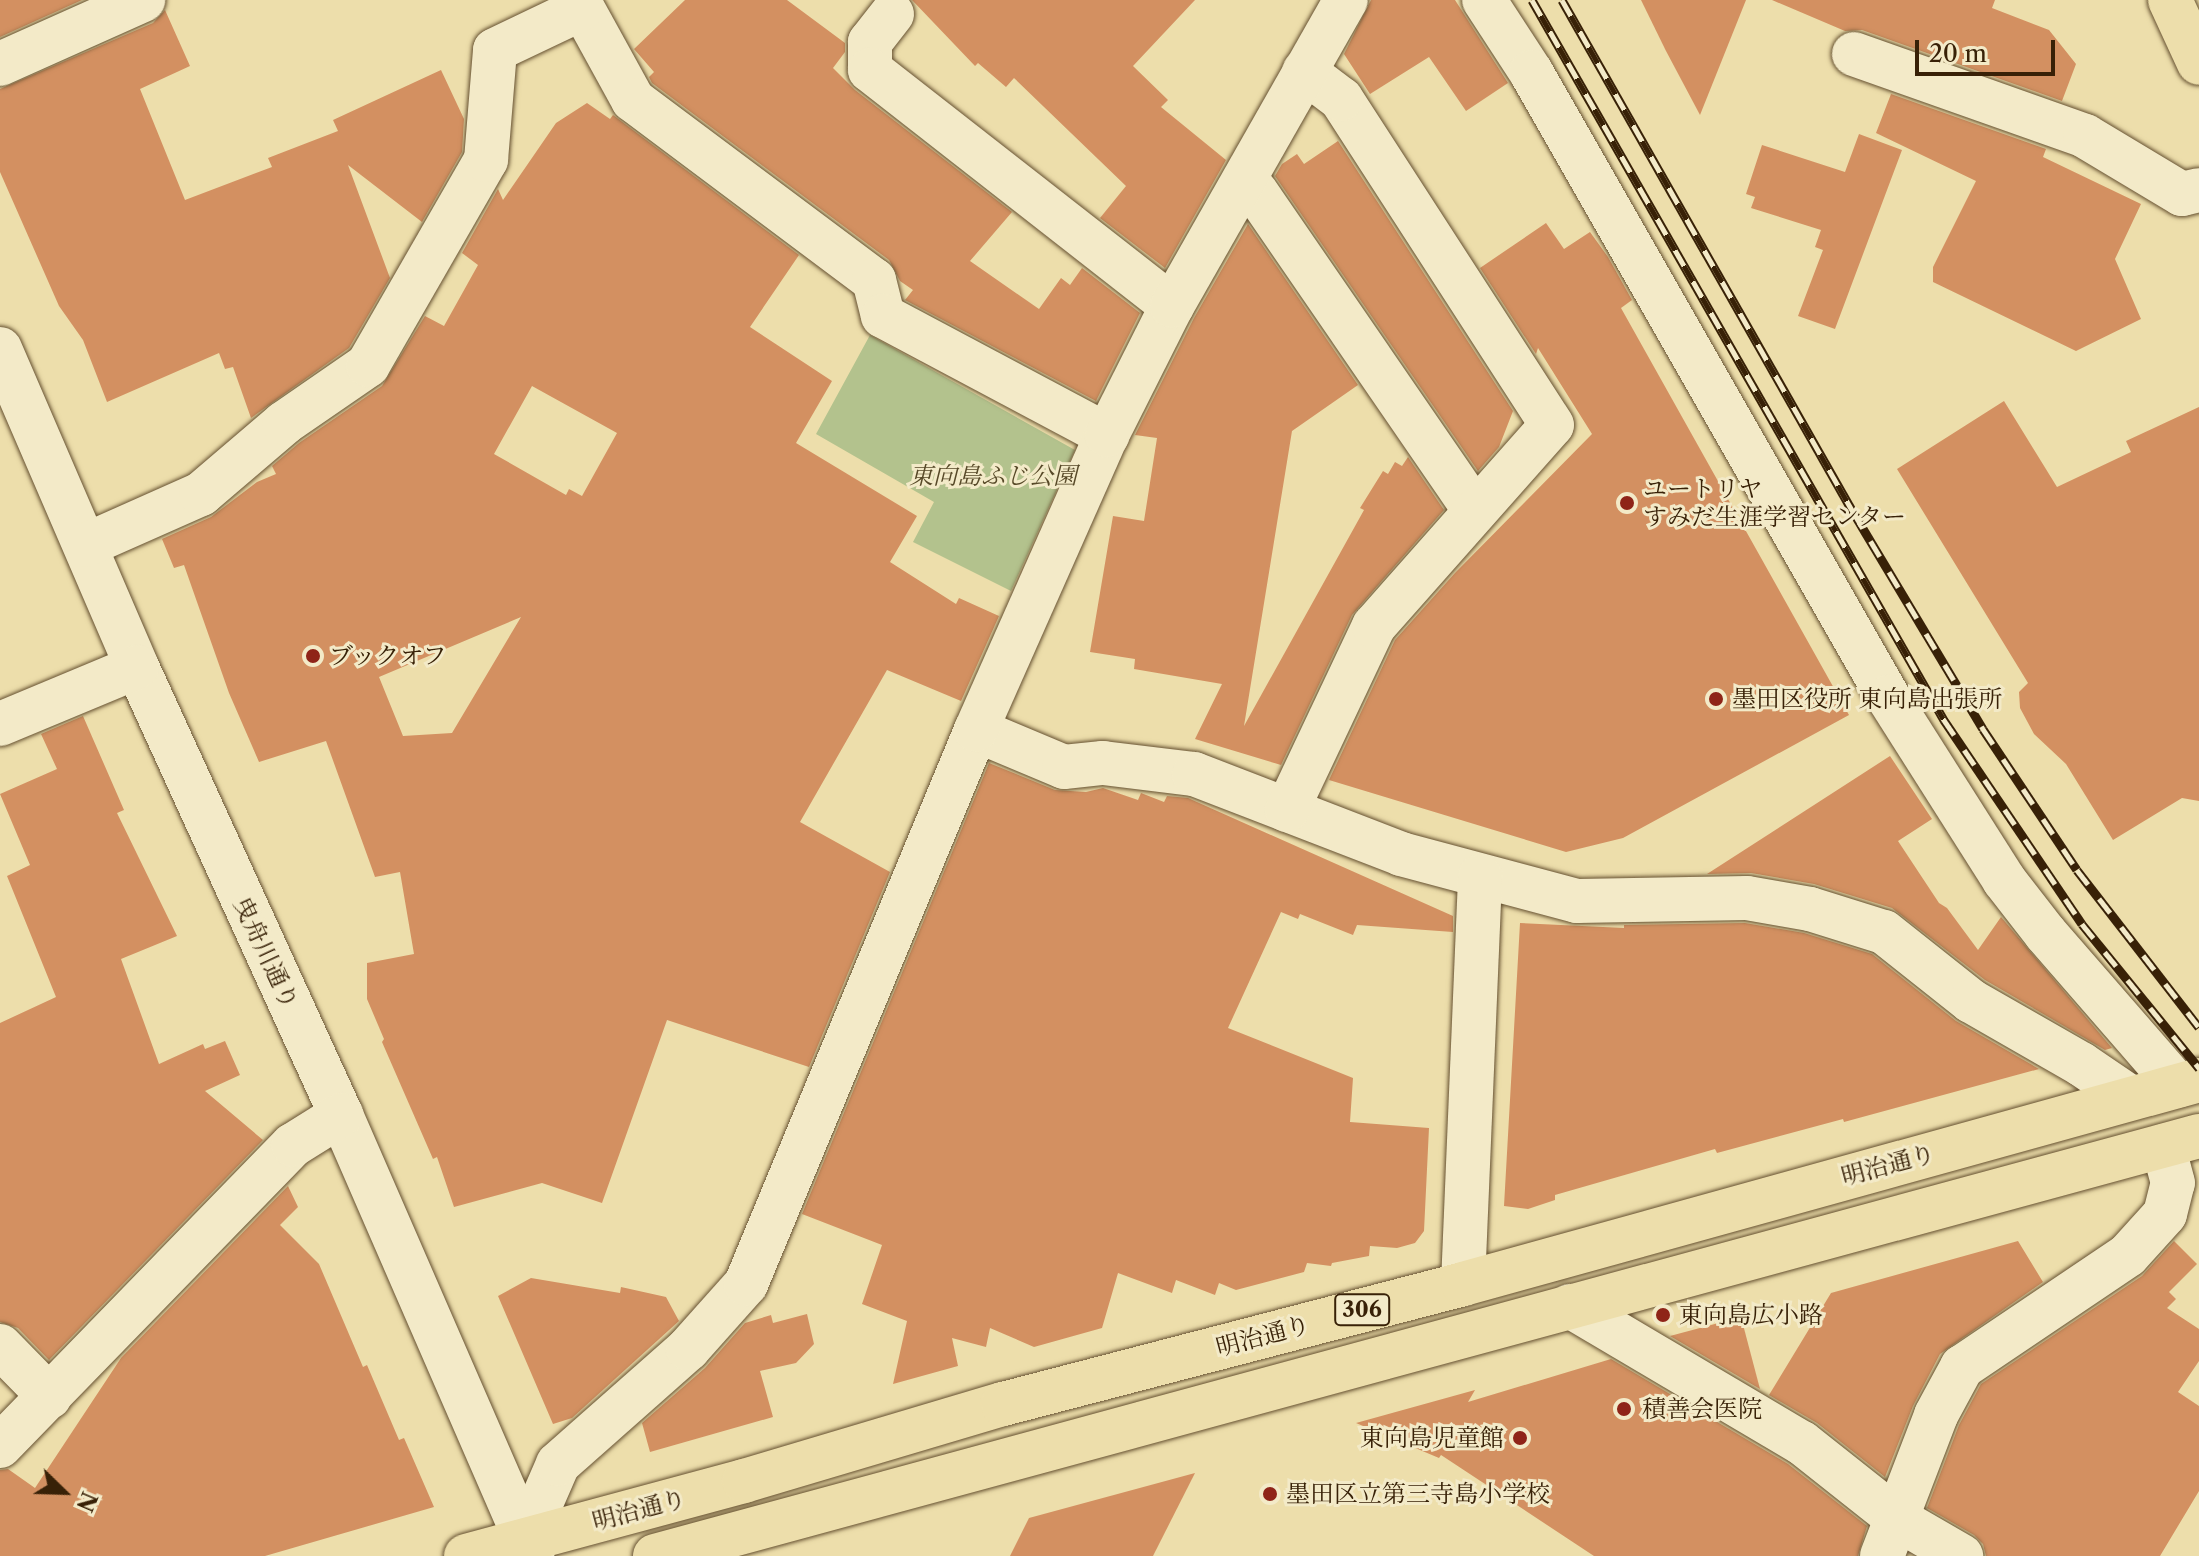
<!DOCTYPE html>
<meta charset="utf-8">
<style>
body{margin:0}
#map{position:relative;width:2199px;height:1556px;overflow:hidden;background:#eddeab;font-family:"Libre Caslon Text","Noto Serif JP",serif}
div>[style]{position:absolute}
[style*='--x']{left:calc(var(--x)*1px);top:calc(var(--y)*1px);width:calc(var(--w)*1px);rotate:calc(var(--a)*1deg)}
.green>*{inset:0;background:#b3c28d}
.building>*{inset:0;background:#d39061}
.roads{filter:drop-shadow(0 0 2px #655030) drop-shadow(0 0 2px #655030)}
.minor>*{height:44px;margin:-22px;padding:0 22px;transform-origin:22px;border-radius:22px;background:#f3eac8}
.major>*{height:44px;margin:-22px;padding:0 22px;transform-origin:22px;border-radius:22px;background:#eddeab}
.highway>*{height:44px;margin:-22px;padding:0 22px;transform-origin:22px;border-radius:22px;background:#eddeab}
.rail>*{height:9px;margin-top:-4.5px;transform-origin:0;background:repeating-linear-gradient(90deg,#f3eac8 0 18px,#382107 0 36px);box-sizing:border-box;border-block:2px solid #382107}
.dots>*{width:22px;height:22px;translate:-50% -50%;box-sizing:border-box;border:4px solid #f3eac8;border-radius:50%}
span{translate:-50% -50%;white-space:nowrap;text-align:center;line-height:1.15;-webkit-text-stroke:6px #f3eac8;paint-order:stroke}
.shield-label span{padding:2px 6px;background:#f3eac8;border:2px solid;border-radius:6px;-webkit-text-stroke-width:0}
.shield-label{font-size:22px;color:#382107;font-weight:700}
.park-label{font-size:24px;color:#574928;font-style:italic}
.poi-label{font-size:24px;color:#382107}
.left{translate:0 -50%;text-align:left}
.right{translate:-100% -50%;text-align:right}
.street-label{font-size:24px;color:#382107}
.north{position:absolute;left:24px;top:1452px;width:80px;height:80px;-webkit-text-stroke:6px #f3eac8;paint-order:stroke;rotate:113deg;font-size:22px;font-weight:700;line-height:32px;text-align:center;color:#382107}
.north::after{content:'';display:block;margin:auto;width:28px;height:36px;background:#382107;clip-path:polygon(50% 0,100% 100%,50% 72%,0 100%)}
.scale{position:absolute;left:1915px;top:40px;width:140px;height:36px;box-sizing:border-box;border:4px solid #382107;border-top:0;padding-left:10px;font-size:24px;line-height:28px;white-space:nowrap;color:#382107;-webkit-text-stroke:6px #f3eac8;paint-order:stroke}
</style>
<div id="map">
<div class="green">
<div style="clip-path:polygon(870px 335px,1075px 450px,1011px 591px,913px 542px,934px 502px,816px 434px)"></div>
</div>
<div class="building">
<div style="clip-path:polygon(0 0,82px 0,0 37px)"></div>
<div style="clip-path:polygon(685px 0,787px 0,845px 43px,845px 52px,833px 68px,855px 90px,1012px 212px,970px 261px,1039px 309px,1061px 278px,1070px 285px,1082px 268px,1140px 313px,1096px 401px,905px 300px,913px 290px,900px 281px,889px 260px,652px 83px,649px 77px,654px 72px,634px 49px)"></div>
<div style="clip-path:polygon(912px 0,1195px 0,1133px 66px,1168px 100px,1161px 107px,1226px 160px,1165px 268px,1100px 218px,1126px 186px,1014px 78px,1006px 87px,978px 63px,975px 66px)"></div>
<div style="clip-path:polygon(1371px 0,1455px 0,1508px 83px,1466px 111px,1429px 57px,1370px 94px,1344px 54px)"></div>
<div style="clip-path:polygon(1641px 0,1746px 0,1700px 115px,1666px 51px)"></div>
<div style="clip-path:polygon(1772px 0,1995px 0,1992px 8px,2049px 30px,2076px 64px,2062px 101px,1862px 30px,1845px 31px)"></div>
<div style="clip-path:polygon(165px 10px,190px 66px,140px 89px,185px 200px,272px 167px,268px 158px,338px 131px,333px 120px,441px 70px,464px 119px,462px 152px,422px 222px,348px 165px,390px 278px,349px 348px,251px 418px,233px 367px,225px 369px,219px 353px,107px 402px,83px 340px,59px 306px,0 172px,0 89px,153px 23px)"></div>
<div style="clip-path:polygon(1891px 94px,2046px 149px,2043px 157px,2141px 204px,2115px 259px,2141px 319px,2076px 351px,1933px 282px,1933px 267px,1976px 181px,1876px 133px)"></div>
<div style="clip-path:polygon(evenodd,587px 103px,610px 119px,613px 115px,799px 255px,750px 327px,832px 381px,796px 443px,917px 516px,890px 562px,956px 604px,959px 598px,999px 616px,961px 701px,887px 670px,800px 822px,890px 872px,809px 1067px,667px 1020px,602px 1203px,542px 1183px,454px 1207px,437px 1157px,433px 1159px,382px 1042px,384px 1039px,367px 999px,367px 963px,414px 954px,400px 872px,375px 877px,326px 741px,259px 762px,229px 693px,184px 565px,174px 568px,162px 539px,211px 517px,257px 482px,276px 474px,272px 466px,299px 443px,382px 386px,425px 316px,444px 326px,478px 265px,462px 253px,498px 189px,503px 200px,556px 123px,587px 103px,532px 386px,617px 433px,582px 496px,569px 489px,566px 495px,494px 454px,532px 386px,587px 103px,521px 617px,452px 733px,403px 736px,379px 677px,521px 617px)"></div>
<div style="clip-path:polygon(1859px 134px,1902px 150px,1835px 329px,1798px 316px,1823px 250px,1815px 247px,1821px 230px,1751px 208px,1755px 197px,1746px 194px,1762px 145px,1845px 172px)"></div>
<div style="clip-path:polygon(1338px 141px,1513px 411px,1499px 447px,1478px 471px,1275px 176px,1282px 164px,1297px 154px,1304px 164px)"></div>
<div style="clip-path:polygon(1546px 223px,1564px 249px,1590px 232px,1608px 257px,1632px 300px,1621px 308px,1849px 715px,1623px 838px,1566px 852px,1329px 780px,1395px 640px,1455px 573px,1592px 434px,1538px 348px,1536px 354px,1480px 268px)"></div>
<div style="clip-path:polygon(1248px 224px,1358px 385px,1292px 431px,1244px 726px,1364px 510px,1360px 508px,1383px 471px,1388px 474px,1395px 462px,1402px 466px,1408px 457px,1444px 510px,1352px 615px,1281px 765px,1195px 739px,1222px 684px,1134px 669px,1135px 659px,1090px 652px,1113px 516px,1144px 521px,1157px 438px,1135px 435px,1194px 318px)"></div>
<div style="clip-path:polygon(2004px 401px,2057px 487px,2131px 452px,2126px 441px,2199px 407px,2199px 801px,2182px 798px,2113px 840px,2066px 764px,2034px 734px,2020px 708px,2019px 692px,2028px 683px,1897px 469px)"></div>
<div style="clip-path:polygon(83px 716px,124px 810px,117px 813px,177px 936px,121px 959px,159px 1064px,203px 1044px,205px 1049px,225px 1041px,240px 1075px,205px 1091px,263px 1140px,49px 1360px,18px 1328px,0 1322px,0 1023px,56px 997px,7px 876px,30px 865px,0 794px,57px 769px,41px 734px)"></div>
<div style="clip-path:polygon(1890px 756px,1932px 819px,1898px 841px,1939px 903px,1947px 908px,1978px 950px,2001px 917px,2112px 1048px,2105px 1050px,1985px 980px,1892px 908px,1814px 884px,1751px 873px,1707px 874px)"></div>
<div style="clip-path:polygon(989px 763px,1055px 790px,1086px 792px,1103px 788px,1138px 800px,1141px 793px,1164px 802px,1167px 796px,1188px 798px,1453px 916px,1453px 932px,1357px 925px,1353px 935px,1300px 914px,1298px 919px,1281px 912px,1228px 1028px,1353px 1078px,1350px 1122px,1429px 1128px,1424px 1231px,1415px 1243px,1397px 1248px,1370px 1246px,1369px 1256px,1332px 1263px,1331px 1266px,1307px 1263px,1304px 1272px,1236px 1290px,1219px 1283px,1215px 1295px,1176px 1280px,1172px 1293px,1118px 1273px,1102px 1328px,1034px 1347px,990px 1328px,986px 1347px,952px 1338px,958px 1366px,893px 1384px,907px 1321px,862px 1304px,882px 1245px,802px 1214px)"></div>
<div style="clip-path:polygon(1520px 923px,1624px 928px,1624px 925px,1745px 923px,1804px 933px,1872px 954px,1956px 1021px,2039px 1069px,1844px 1122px,1843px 1119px,1717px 1153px,1715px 1149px,1555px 1195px,1555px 1200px,1528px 1209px,1504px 1206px)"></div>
<div style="clip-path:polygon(288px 1186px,298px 1207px,280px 1225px,319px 1264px,363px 1367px,367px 1365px,399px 1440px,404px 1438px,434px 1507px,265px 1556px,0 1556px,0 1470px,8px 1469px,35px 1488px,121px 1358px)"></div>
<div style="clip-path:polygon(2018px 1241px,2043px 1282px,1940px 1354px,1913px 1406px,1885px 1477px,1817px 1423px,1769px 1395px,1831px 1293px)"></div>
<div style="clip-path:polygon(2174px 1241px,2197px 1264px,2169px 1292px,2176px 1299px,2167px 1308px,2199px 1329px,2199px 1361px,2178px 1392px,2199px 1406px,2199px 1491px,2160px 1556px,1986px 1556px,1983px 1544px,1974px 1535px,1927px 1508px,1959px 1425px,1981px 1384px,2142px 1276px)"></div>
<div style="clip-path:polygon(531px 1278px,620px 1293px,621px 1287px,666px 1297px,679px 1321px,572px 1418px,553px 1424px,498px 1296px)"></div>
<div style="clip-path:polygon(807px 1314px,814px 1344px,796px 1363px,760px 1371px,773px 1417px,650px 1452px,642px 1423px,705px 1368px,745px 1323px,771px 1315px,773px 1323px)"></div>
<div style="clip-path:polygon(1741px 1317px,1760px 1389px,1670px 1336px)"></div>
<div style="clip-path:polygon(1611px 1359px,1788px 1464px,1867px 1526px,1858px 1556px,1594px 1556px,1441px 1455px,1439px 1458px,1356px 1423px,1475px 1390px,1468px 1402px)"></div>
<div style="clip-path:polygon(1195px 1473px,1153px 1556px,1010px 1556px,1029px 1518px)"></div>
</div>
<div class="roads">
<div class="minor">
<div style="--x:578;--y:0;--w:114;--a:61.2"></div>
<div style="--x:633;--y:100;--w:301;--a:36.8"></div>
<div style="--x:874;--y:280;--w:37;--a:76"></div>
<div style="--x:883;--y:316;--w:254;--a:28"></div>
<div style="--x:1484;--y:0;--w:86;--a:56.9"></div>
<div style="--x:1531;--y:72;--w:720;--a:60.26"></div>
<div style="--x:1888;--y:697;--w:217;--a:57.6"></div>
<div style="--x:2004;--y:880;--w:68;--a:52.1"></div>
<div style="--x:2046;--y:934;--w:201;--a:49"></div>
<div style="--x:892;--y:14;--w:36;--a:128"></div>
<div style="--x:870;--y:42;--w:28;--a:90"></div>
<div style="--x:870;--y:70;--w:383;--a:38"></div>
<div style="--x:1854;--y:54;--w:245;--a:19.5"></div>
<div style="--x:2085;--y:136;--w:113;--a:30.9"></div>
<div style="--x:2182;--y:194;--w:17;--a:-13"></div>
<div style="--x:0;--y:64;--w:157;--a:-24.1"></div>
<div style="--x:1243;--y:184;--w:15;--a:32"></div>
<div style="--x:1256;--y:192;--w:387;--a:55.5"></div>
<div style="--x:0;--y:349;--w:346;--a:66.7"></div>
<div style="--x:137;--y:667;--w:492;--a:65.5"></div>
<div style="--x:341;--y:1115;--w:480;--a:66.5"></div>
<div style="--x:86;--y:545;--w:126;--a:-23.9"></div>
<div style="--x:201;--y:494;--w:109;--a:-40.5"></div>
<div style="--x:284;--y:423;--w:102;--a:-34.6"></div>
<div style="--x:368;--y:365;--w:237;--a:-60.1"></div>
<div style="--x:486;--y:160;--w:110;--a:-85.3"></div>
<div style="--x:495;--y:50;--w:95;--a:-25.5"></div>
<div style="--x:0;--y:724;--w:148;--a:-22.6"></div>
<div style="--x:976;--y:730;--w:95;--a:22.8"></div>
<div style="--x:1064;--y:767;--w:39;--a:-6"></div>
<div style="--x:1103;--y:763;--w:92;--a:6.9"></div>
<div style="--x:1194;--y:774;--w:222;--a:21.1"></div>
<div style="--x:1401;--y:854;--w:182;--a:15"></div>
<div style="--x:1577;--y:901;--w:170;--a:-1"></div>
<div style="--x:1747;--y:898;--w:64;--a:9.9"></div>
<div style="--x:1810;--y:909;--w:77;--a:17.3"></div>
<div style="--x:1884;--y:932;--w:111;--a:38.4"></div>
<div style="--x:1971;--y:1001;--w:127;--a:29.8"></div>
<div style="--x:2081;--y:1064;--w:60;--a:34.2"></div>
<div style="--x:1287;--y:810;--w:204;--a:-64.7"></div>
<div style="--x:1374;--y:626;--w:268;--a:-48.5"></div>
<div style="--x:1552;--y:425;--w:388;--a:-122.9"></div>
<div style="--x:1341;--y:99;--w:46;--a:-142.9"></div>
<div style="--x:1463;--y:1284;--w:408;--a:-87.6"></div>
<div style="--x:1570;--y:1306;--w:269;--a:30.6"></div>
<div style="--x:1802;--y:1443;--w:124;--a:38.4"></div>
<div style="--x:1899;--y:1520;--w:72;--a:30.1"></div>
<div style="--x:0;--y:1346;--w:71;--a:45.6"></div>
<div style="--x:0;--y:1446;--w:420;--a:-45.8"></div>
<div style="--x:293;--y:1145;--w:57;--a:-32"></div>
<div style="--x:525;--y:1540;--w:83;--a:-66.5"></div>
<div style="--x:558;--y:1464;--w:174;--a:-41.5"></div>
<div style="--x:688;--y:1349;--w:87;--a:-48.3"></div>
<div style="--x:746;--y:1284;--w:600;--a:-67.45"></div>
<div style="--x:976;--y:730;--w:323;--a:-66.1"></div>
<div style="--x:1107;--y:435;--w:144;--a:-63.3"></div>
<div style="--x:1172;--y:306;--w:352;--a:-60.4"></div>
<div style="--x:1882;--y:1556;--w:151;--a:-69"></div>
<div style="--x:1936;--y:1415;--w:55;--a:-61.6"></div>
<div style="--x:1962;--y:1367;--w:200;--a:-34"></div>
<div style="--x:2128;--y:1255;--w:55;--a:-47.9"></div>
<div style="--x:2165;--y:1214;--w:32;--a:-76"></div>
<div style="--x:2173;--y:1183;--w:38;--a:-105"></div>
</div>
<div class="major">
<div style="--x:466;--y:1556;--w:288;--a:-15.1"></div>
<div style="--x:744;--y:1481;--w:270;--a:-16.6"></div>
<div style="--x:1003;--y:1404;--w:475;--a:-14.6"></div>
<div style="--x:1463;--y:1284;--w:764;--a:-15.49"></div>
<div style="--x:655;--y:1556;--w:1600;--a:-15.22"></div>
</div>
<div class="highway">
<div style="--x:2170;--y:0;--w:69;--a:65.3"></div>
</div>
</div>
<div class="rail">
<div style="--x:1532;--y:0;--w:830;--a:60.22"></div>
<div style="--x:1944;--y:720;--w:246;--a:55.9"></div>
<div style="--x:2082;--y:924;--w:186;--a:50.9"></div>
<div style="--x:1562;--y:0;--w:587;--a:60.38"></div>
<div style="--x:1852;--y:510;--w:255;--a:59.1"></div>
<div style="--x:1983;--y:729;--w:169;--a:56.3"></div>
<div style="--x:2077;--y:870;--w:199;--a:52.2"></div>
</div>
<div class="dots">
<div style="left:1627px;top:503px;background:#8f2418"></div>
<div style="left:313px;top:656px;background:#8f2418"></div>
<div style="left:1716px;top:699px;background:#8f2418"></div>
<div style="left:1663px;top:1315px;background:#8f2418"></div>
<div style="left:1624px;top:1409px;background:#8f2418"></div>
<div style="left:1520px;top:1438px;background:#8f2418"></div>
<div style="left:1270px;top:1494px;background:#8f2418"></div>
</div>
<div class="shield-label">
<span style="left:1362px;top:1310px">306</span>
</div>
<div class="park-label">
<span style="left:993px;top:476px">東向島ふじ公園</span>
</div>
<div class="poi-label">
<span class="left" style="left:1643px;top:503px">ユートリヤ<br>すみだ生涯学習センター</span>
<span class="left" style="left:329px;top:656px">ブックオフ</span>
<span class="left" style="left:1732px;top:699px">墨田区役所 東向島出張所</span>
<span class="left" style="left:1679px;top:1315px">東向島広小路</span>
<span class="left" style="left:1642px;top:1409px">積善会医院</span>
<span class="right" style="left:1504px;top:1438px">東向島児童館</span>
<span class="left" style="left:1286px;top:1494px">墨田区立第三寺島小学校</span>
</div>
<div class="street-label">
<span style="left:266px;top:953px;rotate:65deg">曳舟川通り</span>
<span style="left:1888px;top:1165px;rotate:-15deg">明治通り</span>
<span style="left:1263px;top:1336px;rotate:-15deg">明治通り</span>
<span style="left:639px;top:1510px;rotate:-15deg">明治通り</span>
</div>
<div class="north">N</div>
<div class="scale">20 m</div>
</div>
